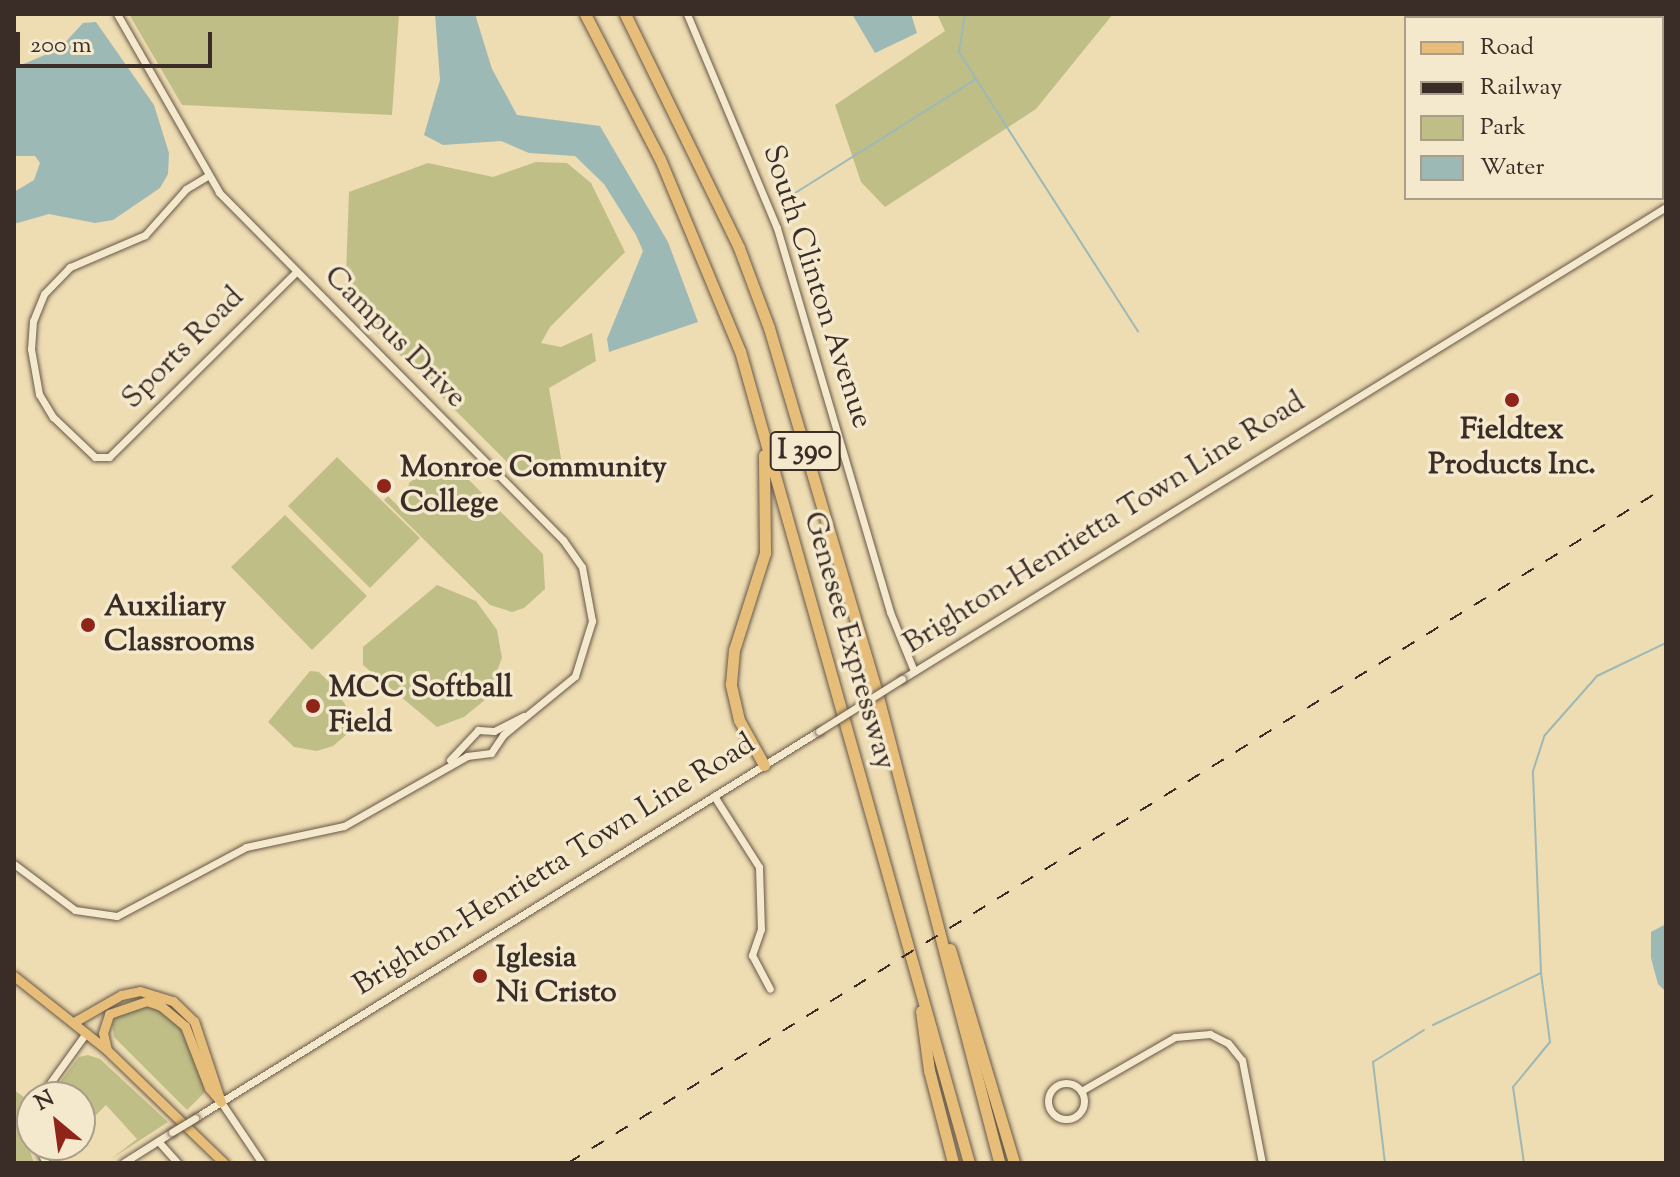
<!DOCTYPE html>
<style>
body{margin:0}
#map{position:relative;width:1680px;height:1177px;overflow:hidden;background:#eedcb2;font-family:"Sorts Mill Goudy",serif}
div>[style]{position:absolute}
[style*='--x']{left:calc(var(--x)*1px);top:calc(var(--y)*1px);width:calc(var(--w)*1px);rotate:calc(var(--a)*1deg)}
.green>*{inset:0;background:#c0be87}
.water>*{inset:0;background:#9db9b6}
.stream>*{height:2px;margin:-1px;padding:0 1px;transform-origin:1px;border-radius:1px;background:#9db9b6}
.roads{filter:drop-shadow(0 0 2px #675849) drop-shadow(0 0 2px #675849)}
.minor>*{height:7px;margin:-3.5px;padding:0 3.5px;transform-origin:3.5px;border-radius:3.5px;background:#f4e8cd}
.minor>.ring{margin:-3.5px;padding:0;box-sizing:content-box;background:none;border:7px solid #f4e8cd;border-radius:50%}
.major>*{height:9px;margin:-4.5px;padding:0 4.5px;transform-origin:4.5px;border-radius:4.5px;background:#e7be79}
.highway>*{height:11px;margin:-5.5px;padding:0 5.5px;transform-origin:5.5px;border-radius:5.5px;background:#e7be79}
.rail>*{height:2px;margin-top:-1px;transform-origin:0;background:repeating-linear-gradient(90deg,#3a2c26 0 14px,transparent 0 28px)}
.bridges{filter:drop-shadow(0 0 2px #675849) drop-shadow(0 0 2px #675849)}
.minor-bridge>*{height:7px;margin:-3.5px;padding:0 3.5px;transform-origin:3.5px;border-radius:3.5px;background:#f4e8cd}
.dots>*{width:22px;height:22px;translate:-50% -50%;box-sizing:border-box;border:4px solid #f4e8cd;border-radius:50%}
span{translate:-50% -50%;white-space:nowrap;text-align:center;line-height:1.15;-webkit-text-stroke:7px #f4e8cd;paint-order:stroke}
.shield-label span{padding:2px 6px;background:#f4e8cd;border:2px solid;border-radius:6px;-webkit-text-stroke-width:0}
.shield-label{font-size:28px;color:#3a2c26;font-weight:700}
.street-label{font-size:30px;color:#3a2c26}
.poi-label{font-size:30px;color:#3a2c26;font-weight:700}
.left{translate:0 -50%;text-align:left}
.frame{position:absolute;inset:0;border:16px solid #3a2c26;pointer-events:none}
.legend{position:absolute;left:1404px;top:16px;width:260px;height:184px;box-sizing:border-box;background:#f4e8cd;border:2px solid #aa9d8a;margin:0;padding:10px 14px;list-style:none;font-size:24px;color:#3a2c26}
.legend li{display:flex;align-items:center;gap:16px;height:40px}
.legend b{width:40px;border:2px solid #aa9d8a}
.north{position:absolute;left:16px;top:1081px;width:80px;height:80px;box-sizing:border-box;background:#f4e8cd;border:2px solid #aa9d8a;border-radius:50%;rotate:331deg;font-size:22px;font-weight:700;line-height:32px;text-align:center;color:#3a2c26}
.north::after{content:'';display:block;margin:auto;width:28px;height:36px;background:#8f2418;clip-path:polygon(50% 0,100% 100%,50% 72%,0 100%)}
.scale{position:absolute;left:16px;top:32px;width:196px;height:36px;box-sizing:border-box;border:4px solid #3a2c26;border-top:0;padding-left:10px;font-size:24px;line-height:28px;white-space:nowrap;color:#3a2c26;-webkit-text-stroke:6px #f4e8cd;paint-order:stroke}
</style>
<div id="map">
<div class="green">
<div style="clip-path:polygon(129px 14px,399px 14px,392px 115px,182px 105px)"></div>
<div style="clip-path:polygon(937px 14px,1113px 14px,1036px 109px,885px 207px,861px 182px,835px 105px,945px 31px)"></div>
<div style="clip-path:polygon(536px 162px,567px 163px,591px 183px,625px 252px,550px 327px,541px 343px,561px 347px,592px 333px,596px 361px,549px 388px,562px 464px,525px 480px,345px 300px,349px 192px,428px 163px,493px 177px)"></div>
<div style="clip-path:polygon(337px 457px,420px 538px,370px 588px,288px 506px)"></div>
<div style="clip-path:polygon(448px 467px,467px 478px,543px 554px,545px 589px,524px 608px,512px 612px,490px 605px,384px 500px,388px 496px,404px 512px,409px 483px,428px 469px)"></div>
<div style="clip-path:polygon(285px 515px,367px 596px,312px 650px,231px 567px)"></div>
<div style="clip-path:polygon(437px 585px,476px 601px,497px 630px,502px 658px,486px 699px,464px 717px,437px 727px,363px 665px,363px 647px)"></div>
<div style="clip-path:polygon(310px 671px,319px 672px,334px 687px,358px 725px,333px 746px,317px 751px,294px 747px,268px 722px)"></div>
<div style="clip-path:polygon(142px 1006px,162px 1010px,180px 1023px,206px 1091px,187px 1110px,114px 1037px,112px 1024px,118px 1014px)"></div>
<div style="clip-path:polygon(88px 1055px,100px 1059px,168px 1122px,111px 1159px,137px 1139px,106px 1105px,94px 1117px,91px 1133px,80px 1135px,80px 1097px,49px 1097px,79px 1057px)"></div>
<div style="clip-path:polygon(14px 1090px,28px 1100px,24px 1133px,34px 1163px,14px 1163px)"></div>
</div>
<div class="water">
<div style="clip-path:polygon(435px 14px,475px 14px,492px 69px,517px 115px,600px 126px,668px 242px,698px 322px,609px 352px,607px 339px,643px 251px,636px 235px,604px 184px,575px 156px,529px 153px,501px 141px,443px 145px,424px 135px,440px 80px)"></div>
<div style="clip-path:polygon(852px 14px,911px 14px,917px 33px,875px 53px)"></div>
<div style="clip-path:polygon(96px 22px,154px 105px,169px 153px,168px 174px,160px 188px,113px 220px,95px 223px,49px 214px,14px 224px,14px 192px,34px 180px,40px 163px,35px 156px,14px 156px,14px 68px,59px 49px,83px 23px)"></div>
<div style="clip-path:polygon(1666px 924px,1666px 992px,1658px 984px,1651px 958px,1651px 932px)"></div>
</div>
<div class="stream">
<div style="--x:976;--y:79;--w:300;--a:57.3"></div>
<div style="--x:784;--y:200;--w:227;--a:-32.2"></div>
<div style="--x:976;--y:79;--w:32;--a:-122"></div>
<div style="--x:959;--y:52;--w:38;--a:-81"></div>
<div style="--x:1541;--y:973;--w:202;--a:-92.3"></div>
<div style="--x:1533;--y:771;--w:38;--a:-72"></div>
<div style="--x:1545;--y:735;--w:79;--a:-48.6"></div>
<div style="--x:1597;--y:676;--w:76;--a:-25.6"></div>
<div style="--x:1433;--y:1025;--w:120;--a:-25.7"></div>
<div style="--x:1541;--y:973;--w:70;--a:82.6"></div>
<div style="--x:1550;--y:1042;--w:58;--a:129.4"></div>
<div style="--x:1513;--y:1087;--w:77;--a:81.8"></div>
<div style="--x:1385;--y:1163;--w:102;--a:-96.8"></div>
<div style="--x:1373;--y:1062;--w:60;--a:-32.1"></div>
</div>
<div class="roads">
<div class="minor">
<div style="--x:687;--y:14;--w:232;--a:67.2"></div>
<div style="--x:777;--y:228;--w:400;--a:73.6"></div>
<div style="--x:890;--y:612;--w:64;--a:67.9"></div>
<div style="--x:209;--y:175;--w:27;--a:149"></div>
<div style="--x:186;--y:189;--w:62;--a:131.7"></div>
<div style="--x:145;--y:235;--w:82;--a:156.9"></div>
<div style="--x:70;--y:267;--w:37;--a:134"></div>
<div style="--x:44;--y:294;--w:29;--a:112"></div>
<div style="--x:33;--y:321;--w:28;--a:94"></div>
<div style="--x:31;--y:349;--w:46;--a:79.9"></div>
<div style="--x:39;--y:394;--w:27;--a:59"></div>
<div style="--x:53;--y:417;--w:58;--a:43.6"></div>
<div style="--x:95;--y:457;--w:14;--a:0"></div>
<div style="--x:109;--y:457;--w:262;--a:-44.7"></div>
<div style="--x:902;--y:679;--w:898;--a:-31.71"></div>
<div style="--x:450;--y:760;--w:41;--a:-47"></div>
<div style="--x:478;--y:730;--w:16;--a:4"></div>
<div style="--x:494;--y:731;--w:33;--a:-27"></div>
<div style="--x:714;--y:796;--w:84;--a:57.6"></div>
<div style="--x:759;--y:867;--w:62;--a:88.2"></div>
<div style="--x:761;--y:929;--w:28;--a:109"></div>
<div style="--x:752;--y:955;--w:38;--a:62"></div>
<div style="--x:14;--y:864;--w:76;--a:37"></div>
<div style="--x:75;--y:910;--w:42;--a:8.1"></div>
<div style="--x:117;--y:916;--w:146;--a:-28.1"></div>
<div style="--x:246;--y:847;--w:100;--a:-12.1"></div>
<div style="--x:344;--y:826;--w:142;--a:-29.6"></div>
<div style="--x:467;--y:756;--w:24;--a:-7"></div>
<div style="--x:491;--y:753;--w:22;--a:-56"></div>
<div style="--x:503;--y:735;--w:93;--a:-39.3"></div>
<div style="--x:575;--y:676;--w:58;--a:-72.8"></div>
<div style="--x:592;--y:621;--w:55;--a:-100.5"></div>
<div style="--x:582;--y:567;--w:33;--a:-125"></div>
<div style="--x:563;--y:540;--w:489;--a:-134.7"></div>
<div style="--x:219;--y:192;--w:205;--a:-119.8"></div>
<div class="ring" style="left:1048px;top:1083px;width:29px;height:29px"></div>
<div style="--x:1081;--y:1091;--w:108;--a:-29.9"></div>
<div style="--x:1175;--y:1037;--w:35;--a:-5"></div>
<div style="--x:1210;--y:1034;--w:20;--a:27"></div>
<div style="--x:1228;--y:1043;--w:22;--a:51"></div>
<div style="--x:1242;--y:1060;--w:105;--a:79"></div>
<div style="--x:40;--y:1097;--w:79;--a:-54.3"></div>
<div style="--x:221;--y:1102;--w:73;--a:56.1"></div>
<div style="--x:195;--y:1118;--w:734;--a:-31.81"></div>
<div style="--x:158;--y:1141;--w:30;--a:48"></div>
<div style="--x:37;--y:1145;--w:20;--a:63"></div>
<div style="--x:123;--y:1163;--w:58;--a:-32.3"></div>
</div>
<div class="major">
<div style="--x:14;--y:976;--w:119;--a:38.5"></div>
<div style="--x:107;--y:1050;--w:163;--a:44"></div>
<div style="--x:74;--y:1022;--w:54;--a:-29.9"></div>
<div style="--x:121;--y:995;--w:19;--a:-12"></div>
<div style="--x:140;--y:991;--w:34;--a:17"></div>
<div style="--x:173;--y:1001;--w:29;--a:44"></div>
<div style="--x:194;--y:1021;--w:85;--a:71.6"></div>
<div style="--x:107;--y:1050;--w:17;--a:-103"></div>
<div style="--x:103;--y:1033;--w:20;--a:-72"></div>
<div style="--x:109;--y:1014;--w:40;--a:-18.9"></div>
<div style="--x:147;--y:1001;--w:15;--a:20"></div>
<div style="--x:161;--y:1006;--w:31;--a:40"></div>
<div style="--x:185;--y:1026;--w:66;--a:68.8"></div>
<div style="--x:209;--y:1088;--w:18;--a:49"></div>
</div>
<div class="highway">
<div style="--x:585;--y:14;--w:163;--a:62.7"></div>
<div style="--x:660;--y:159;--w:208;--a:67.4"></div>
<div style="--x:740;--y:351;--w:844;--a:74.25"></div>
<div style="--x:625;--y:14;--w:260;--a:64"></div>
<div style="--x:739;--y:248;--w:85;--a:69.4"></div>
<div style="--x:769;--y:328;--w:381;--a:73.5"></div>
<div style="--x:877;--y:693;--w:486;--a:75.4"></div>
<div style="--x:764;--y:765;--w:51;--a:-119.1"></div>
<div style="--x:739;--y:720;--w:37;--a:-103"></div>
<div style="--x:731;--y:684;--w:34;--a:-85"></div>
<div style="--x:734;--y:650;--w:102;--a:-72.3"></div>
<div style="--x:765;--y:553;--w:98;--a:-90.6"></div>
<div style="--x:950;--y:949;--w:223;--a:73.3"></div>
<div style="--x:921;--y:1011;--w:60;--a:82.3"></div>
<div style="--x:929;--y:1070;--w:96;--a:75.5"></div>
</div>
</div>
<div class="rail">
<div style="--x:568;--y:1163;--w:1289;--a:-31.62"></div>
</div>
<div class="bridges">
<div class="minor-bridge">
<div style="--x:819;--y:731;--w:98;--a:-32.1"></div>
<div style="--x:172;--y:1132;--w:27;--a:-31"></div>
</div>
</div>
<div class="dots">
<div style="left:1512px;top:400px;background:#8f2418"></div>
<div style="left:384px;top:486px;background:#8f2418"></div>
<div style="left:88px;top:625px;background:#8f2418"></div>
<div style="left:313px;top:706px;background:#8f2418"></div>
<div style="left:480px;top:976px;background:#8f2418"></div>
</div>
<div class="shield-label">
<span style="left:805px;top:451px">I 390</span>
</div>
<div class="street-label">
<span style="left:816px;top:287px;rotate:72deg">South Clinton Avenue</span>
<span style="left:394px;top:338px;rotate:45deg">Campus Drive</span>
<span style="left:184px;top:349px;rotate:-45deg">Sports Road</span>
<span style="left:1105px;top:524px;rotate:-32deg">Brighton-Henrietta Town Line Road</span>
<span style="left:848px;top:641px;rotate:74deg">Genesee Expressway</span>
<span style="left:555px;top:866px;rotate:-32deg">Brighton-Henrietta Town Line Road</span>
</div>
<div class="poi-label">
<span style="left:1512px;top:448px">Fieldtex<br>Products Inc.</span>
<span class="left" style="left:400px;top:486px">Monroe Community<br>College</span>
<span class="left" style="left:104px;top:625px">Auxiliary<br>Classrooms</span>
<span class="left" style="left:329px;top:706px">MCC Softball<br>Field</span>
<span class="left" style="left:496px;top:976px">Iglesia<br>Ni Cristo</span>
</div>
<div class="frame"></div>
<ul class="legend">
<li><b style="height:10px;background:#e7be79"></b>Road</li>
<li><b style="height:10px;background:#3a2c26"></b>Railway</li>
<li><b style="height:22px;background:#c0be87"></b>Park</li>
<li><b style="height:22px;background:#9db9b6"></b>Water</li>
</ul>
<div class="north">N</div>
<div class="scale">200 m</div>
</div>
